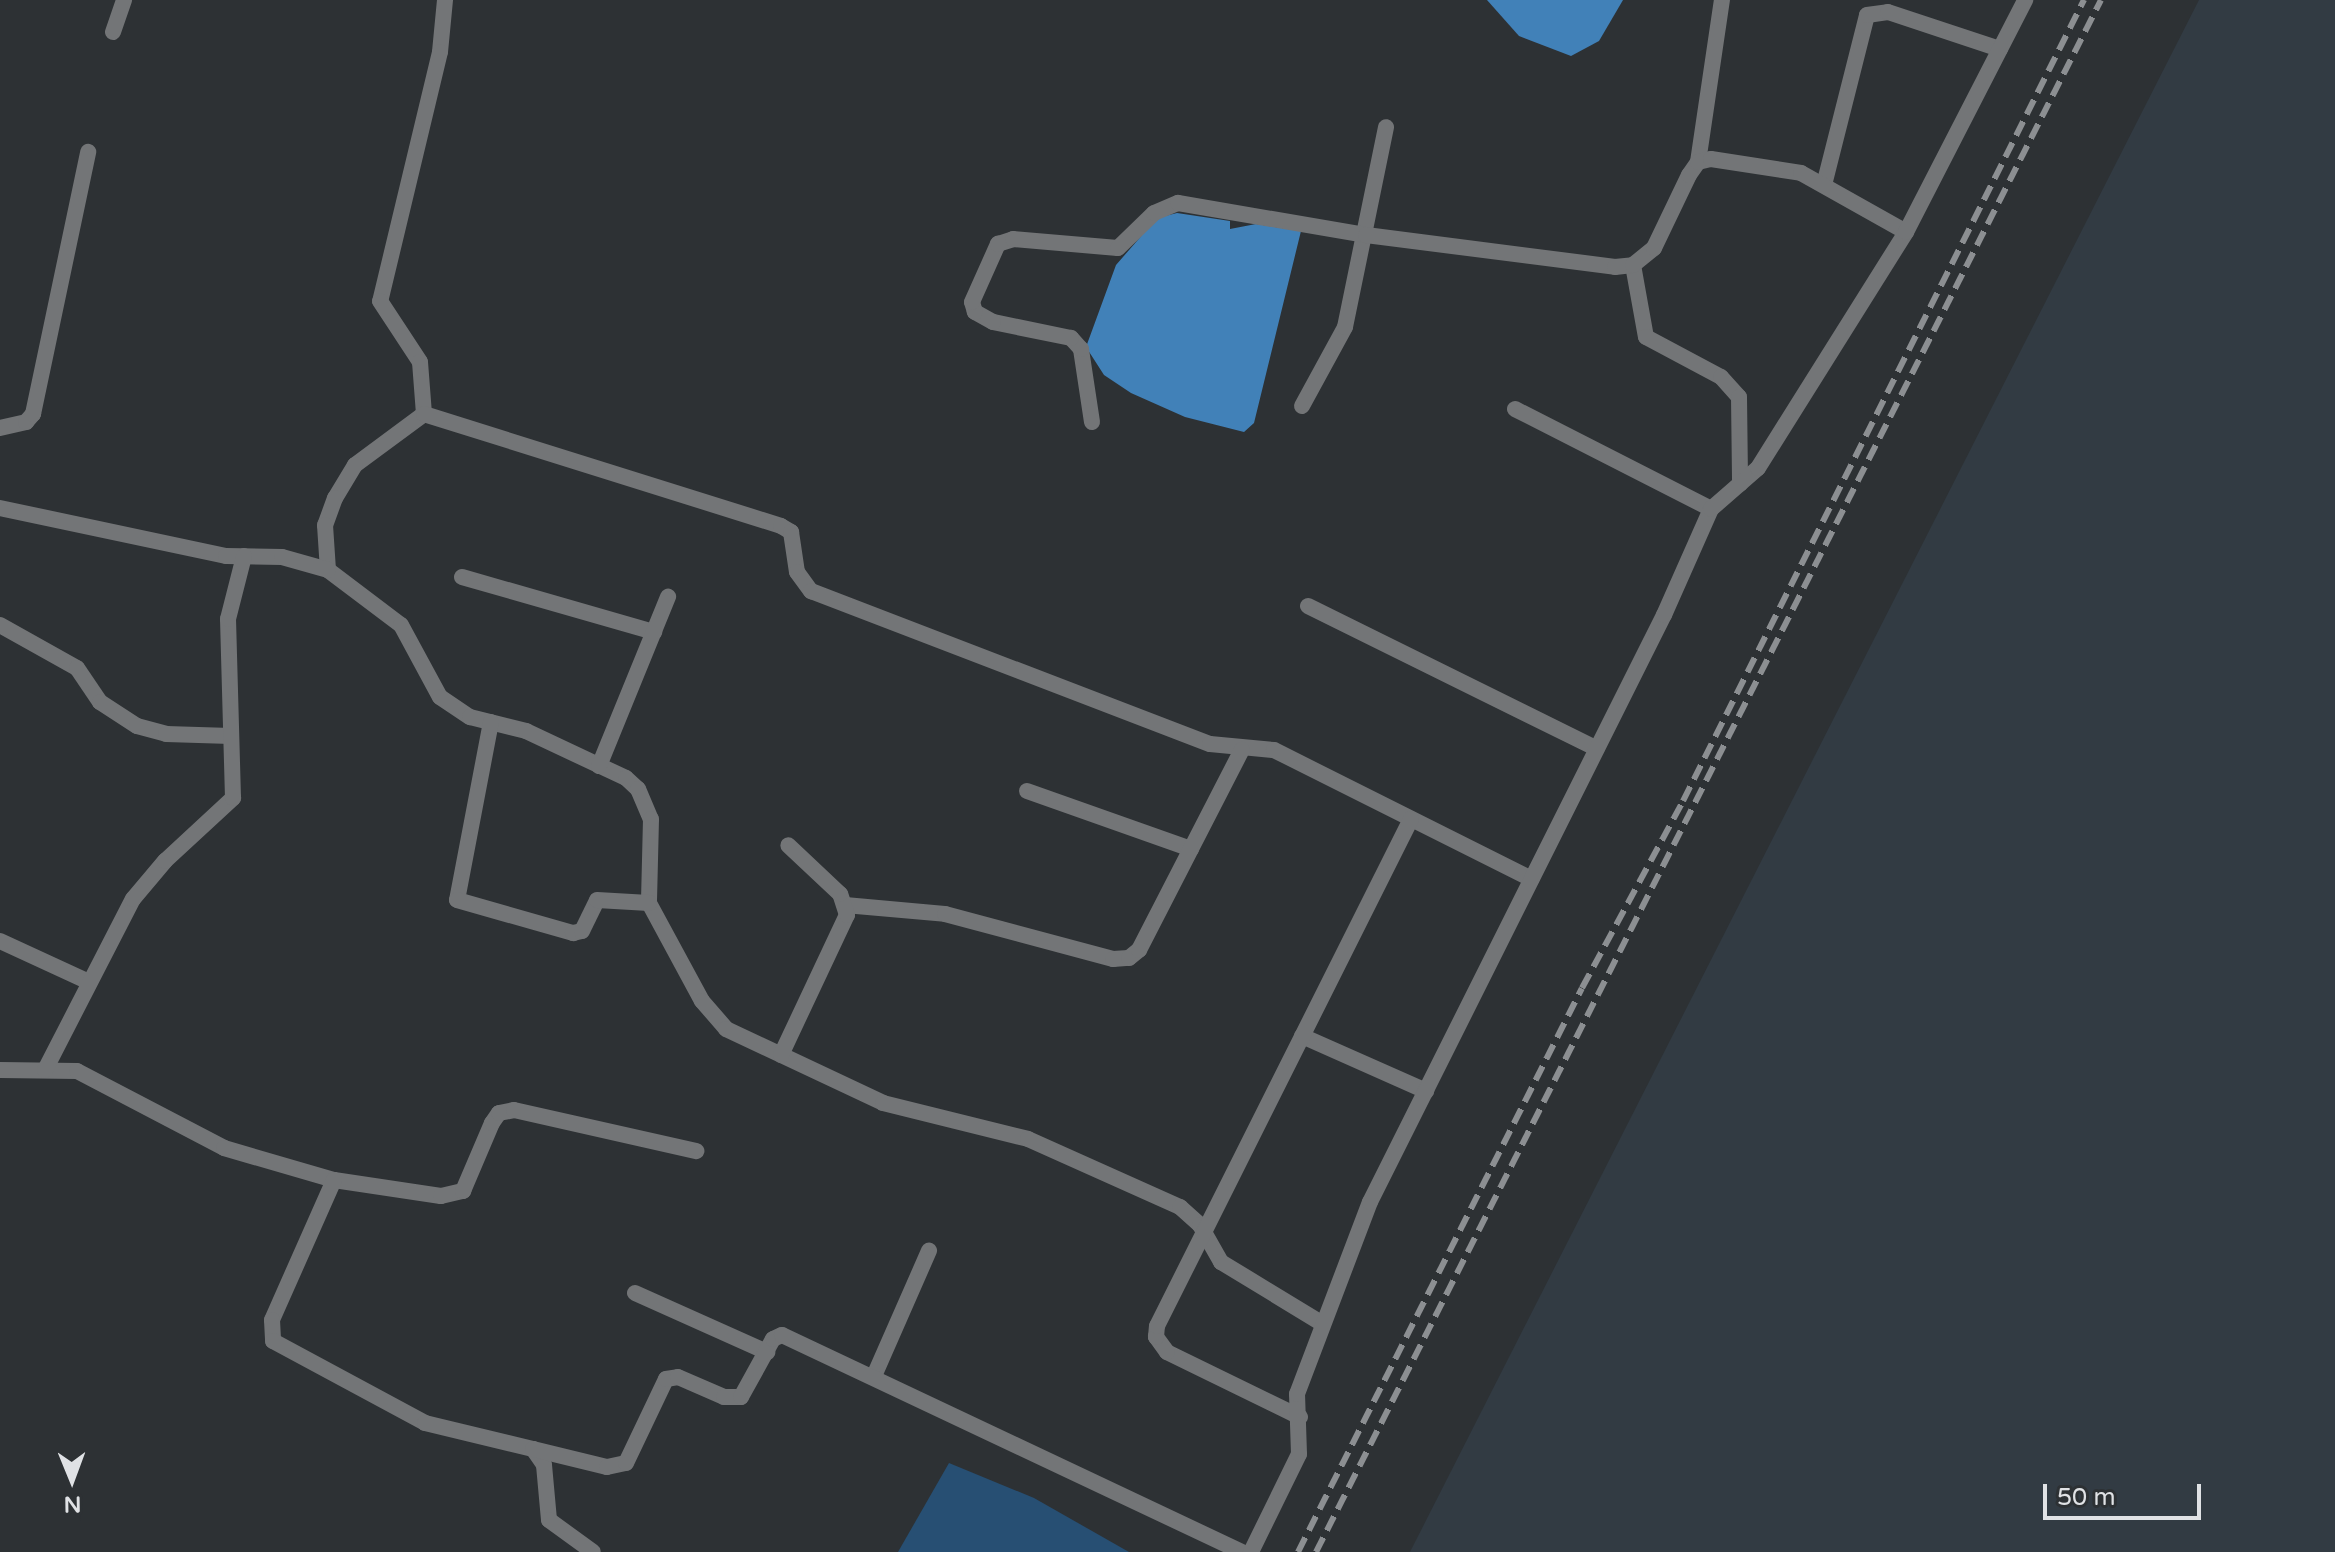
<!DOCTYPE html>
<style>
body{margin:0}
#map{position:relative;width:2335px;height:1552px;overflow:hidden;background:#2d3134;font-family:"Varela Round",sans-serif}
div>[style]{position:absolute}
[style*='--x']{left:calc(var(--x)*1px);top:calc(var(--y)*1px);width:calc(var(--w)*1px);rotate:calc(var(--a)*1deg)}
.built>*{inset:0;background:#323b43}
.green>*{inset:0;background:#274f73}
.water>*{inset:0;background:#4181b8}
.street>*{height:16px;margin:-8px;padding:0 8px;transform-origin:8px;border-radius:8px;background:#737577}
.rail>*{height:6px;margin-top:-3px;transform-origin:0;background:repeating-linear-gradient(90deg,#8c8f92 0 16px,transparent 0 24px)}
span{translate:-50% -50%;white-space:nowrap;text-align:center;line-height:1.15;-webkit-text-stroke:6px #2d3134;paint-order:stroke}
.north{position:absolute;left:32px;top:1440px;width:80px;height:80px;-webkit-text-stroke:6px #2d3134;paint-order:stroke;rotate:179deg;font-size:22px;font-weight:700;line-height:32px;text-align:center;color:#e0e2e5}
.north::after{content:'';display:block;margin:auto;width:28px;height:36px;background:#e0e2e5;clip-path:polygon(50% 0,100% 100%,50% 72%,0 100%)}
.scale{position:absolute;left:2043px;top:1484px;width:158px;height:36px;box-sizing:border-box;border:4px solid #e0e2e5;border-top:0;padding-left:10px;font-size:24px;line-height:28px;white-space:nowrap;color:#e0e2e5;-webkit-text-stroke:6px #2d3134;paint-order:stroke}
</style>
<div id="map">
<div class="built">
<div style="clip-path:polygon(2199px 0,2335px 0,2335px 1552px,1410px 1552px)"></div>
</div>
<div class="green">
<div style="clip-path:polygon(949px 1463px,1034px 1498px,1129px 1552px,898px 1552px)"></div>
</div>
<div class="water">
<div style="clip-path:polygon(1487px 0,1623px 0,1599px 41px,1571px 56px,1519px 36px)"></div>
<div style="clip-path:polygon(1177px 213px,1230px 221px,1230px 229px,1256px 224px,1301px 231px,1254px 423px,1244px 432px,1185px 417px,1131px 393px,1104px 375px,1086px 347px,1116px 265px,1157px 218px)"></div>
</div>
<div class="street">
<div style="--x:445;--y:0;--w:52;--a:95.5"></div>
<div style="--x:440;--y:52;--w:256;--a:103.5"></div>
<div style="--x:380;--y:301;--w:73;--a:56.7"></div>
<div style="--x:420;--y:362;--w:52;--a:85.6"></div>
<div style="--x:424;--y:414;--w:86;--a:143.5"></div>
<div style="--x:355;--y:465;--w:39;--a:121"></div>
<div style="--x:335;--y:498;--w:29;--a:110"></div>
<div style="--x:325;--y:525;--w:45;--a:86.2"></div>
<div style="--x:328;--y:570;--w:91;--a:37"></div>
<div style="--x:401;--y:625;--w:82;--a:61.6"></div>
<div style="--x:440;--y:697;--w:36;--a:34"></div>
<div style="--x:470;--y:717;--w:58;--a:14"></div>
<div style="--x:526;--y:731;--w:110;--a:25.2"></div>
<div style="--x:626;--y:778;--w:16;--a:43"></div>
<div style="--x:638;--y:789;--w:33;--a:67"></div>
<div style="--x:651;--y:819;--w:84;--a:91.4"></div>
<div style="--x:649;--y:903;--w:111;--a:61.6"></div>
<div style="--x:702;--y:1001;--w:37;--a:49"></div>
<div style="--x:726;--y:1029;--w:174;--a:25.2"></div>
<div style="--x:883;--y:1103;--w:149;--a:13.9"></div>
<div style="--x:1028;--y:1139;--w:167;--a:24.1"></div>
<div style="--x:1180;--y:1207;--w:27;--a:42"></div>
<div style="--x:1200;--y:1225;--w:43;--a:60.4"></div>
<div style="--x:1221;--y:1262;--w:119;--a:31.3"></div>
<div style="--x:113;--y:32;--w:34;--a:-71"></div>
<div style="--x:1698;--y:162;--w:164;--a:-81.6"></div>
<div style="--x:1824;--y:185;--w:175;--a:-75.8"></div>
<div style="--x:1867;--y:15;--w:21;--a:-8"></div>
<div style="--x:1888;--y:12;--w:118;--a:18.3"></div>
<div style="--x:1633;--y:265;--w:73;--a:79.8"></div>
<div style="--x:1646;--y:337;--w:85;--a:28.1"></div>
<div style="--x:1721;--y:377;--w:27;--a:48"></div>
<div style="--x:1739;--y:397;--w:87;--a:89.3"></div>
<div style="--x:1302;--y:406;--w:90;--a:-61.4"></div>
<div style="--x:1345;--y:327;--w:204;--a:-78.4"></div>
<div style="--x:1515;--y:409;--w:220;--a:27"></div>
<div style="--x:424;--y:414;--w:374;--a:17.4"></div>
<div style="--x:781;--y:526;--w:12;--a:31"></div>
<div style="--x:791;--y:532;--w:40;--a:81.5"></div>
<div style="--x:797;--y:572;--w:24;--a:54"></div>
<div style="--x:811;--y:591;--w:427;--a:21"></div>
<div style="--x:1210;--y:744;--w:64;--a:5.4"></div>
<div style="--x:1274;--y:750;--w:288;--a:26.6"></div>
<div style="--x:1092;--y:422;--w:74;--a:-98.6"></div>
<div style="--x:1081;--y:349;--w:15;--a:-132"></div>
<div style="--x:1071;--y:338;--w:80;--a:-168.4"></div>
<div style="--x:993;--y:322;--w:21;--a:-151"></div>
<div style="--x:975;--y:312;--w:10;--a:-107"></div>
<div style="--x:972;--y:302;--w:64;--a:-65.9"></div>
<div style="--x:998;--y:244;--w:16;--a:-18"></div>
<div style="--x:1013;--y:239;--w:105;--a:4.9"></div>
<div style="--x:1118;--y:248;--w:50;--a:-44.2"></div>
<div style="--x:1154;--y:213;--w:26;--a:-23"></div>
<div style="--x:1178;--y:203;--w:191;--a:9.7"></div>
<div style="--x:1366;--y:235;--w:251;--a:7.3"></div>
<div style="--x:1615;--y:267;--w:18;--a:-6"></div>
<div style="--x:1633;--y:265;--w:27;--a:-39"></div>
<div style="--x:1654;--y:248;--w:81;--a:-64.4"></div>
<div style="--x:1689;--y:175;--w:16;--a:-55"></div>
<div style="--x:1698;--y:162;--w:13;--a:-13"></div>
<div style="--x:1711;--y:159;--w:91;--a:8.8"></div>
<div style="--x:1801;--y:173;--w:120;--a:29.3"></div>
<div style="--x:0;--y:428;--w:27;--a:-13"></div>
<div style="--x:26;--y:422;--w:11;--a:-49"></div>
<div style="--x:33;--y:414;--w:268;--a:-78.1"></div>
<div style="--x:0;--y:508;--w:231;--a:12"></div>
<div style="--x:226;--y:556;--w:56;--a:1"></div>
<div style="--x:282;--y:557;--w:48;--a:15.8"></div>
<div style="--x:462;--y:577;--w:200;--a:16"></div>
<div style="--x:1308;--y:606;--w:322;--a:26.3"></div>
<div style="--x:0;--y:625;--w:88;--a:29.2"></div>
<div style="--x:77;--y:668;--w:41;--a:55.9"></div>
<div style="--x:100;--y:702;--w:44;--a:33"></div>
<div style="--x:137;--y:726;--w:30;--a:15"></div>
<div style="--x:166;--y:734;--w:65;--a:1.8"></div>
<div style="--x:491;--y:722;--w:181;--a:100.8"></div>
<div style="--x:457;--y:900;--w:121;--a:15.9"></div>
<div style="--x:573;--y:933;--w:9;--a:-13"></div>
<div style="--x:582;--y:931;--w:34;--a:-64"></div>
<div style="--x:597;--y:900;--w:52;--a:3.3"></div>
<div style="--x:599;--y:766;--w:183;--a:-67.8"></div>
<div style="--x:1027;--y:791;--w:174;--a:19.5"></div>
<div style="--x:845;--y:905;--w:100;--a:5.1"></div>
<div style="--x:945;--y:914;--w:174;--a:15"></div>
<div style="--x:1113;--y:959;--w:16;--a:-4"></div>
<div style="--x:1129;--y:958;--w:13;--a:-39"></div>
<div style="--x:1139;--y:950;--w:225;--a:-62.8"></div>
<div style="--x:0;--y:941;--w:98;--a:24.7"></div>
<div style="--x:1302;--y:1036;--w:136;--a:23.9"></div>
<div style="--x:781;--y:1055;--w:155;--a:-64.8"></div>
<div style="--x:847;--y:915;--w:22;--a:-108"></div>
<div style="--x:840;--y:894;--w:71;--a:-136.7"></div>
<div style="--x:0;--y:1070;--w:77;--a:0.7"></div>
<div style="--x:77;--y:1071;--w:166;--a:27.6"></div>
<div style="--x:224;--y:1148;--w:115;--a:16.2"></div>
<div style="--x:334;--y:1180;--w:108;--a:8.5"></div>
<div style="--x:441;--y:1196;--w:23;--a:-13"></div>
<div style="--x:463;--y:1191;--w:74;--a:-66.9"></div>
<div style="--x:492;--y:1123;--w:12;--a:-55"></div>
<div style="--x:499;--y:1113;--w:15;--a:-11"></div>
<div style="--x:514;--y:1110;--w:187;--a:12.7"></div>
<div style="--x:45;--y:1070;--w:192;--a:-62.8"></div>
<div style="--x:133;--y:899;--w:50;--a:-49.9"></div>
<div style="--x:165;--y:861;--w:93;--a:-42.8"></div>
<div style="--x:233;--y:798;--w:179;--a:-91.6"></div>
<div style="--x:228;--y:619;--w:65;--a:-75.7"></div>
<div style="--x:334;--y:1180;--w:153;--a:113.9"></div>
<div style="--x:272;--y:1320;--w:21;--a:87"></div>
<div style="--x:273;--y:1341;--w:173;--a:28.3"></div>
<div style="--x:425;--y:1423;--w:111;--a:13.5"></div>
<div style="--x:533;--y:1449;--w:19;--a:55"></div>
<div style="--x:544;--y:1465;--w:55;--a:84.8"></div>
<div style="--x:549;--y:1520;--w:54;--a:36"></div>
<div style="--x:635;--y:1293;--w:145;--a:24.1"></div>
<div style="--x:874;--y:1376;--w:137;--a:-66.3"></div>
<div style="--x:1300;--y:1417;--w:148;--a:-154"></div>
<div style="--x:1167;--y:1352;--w:19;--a:-126"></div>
<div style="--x:1156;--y:1337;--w:11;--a:-85"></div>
<div style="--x:1157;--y:1326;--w:567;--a:-63.39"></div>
<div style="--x:533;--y:1449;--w:76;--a:13.7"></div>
<div style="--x:607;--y:1467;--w:19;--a:-12"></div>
<div style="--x:626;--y:1463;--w:93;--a:-64.5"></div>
<div style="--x:666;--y:1379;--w:12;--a:-9"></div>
<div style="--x:678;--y:1377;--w:50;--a:23.5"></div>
<div style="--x:724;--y:1397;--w:17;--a:0"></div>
<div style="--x:741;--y:1397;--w:66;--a:-61.1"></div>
<div style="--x:773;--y:1339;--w:10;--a:-24"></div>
<div style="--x:782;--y:1335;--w:509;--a:25.26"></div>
<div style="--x:1251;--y:1552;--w:109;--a:-63.9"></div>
<div style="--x:1299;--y:1454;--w:60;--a:-91.9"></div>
<div style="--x:1297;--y:1394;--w:205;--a:-69.2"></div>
<div style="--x:1370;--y:1202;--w:657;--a:-63.4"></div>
<div style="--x:1664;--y:615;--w:116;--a:-66.1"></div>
<div style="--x:1711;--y:509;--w:62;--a:-41.1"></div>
<div style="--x:1758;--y:468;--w:279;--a:-57.9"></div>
<div style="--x:1906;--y:232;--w:261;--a:-62.8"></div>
</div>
<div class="rail">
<div style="--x:1298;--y:1552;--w:631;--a:-63.27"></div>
<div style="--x:1582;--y:988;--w:213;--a:-61.6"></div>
<div style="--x:1683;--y:801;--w:896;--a:-63.41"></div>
<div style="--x:1316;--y:1552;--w:1739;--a:-63.17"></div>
</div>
<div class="north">N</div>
<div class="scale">50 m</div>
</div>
